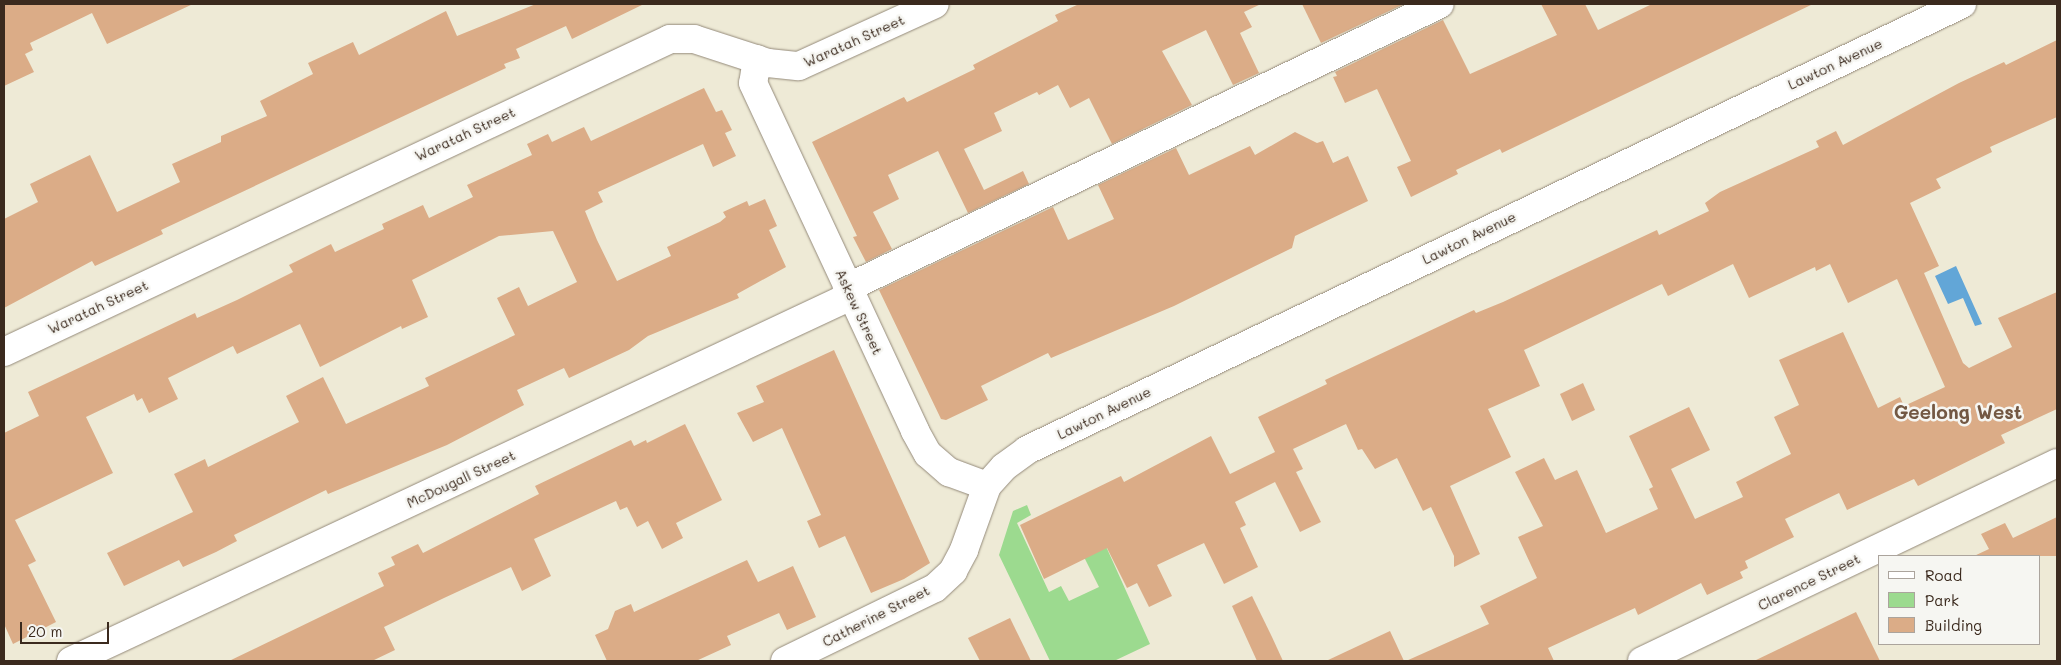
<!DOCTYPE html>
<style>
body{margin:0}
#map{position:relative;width:2061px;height:665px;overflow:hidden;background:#eeead6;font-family:Mali,sans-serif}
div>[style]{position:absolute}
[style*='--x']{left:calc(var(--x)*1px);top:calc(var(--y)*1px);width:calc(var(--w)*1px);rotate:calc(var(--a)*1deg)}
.green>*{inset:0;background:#9cda8f}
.water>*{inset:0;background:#62a6d7}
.building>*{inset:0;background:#dbac87}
.roads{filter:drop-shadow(0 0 1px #948a7a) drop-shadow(0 0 1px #948a7a)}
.minor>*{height:28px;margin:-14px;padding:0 14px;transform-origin:14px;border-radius:14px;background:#fff}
span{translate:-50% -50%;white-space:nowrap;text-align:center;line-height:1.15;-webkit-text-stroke:5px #f6f6f2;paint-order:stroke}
.street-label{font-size:14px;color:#3b2a1e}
.district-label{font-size:19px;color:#735843;font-weight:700}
.frame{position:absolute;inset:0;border:5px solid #3b2a1e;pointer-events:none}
.legend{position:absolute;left:1878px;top:555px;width:162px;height:90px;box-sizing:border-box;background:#f6f6f2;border:1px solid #aba49d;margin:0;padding:6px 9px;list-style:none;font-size:15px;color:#3b2a1e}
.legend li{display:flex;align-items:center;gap:10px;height:25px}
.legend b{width:25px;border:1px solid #aba49d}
.scale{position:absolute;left:20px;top:622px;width:89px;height:22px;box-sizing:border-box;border:2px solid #3b2a1e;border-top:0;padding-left:6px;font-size:15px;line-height:18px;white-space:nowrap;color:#3b2a1e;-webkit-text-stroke:4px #f6f6f2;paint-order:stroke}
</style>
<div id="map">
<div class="green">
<div style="clip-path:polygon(1027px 505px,1031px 515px,1017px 523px,1049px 592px,1061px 586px,1069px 601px,1099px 587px,1082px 553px,1090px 511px,1150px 644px,1114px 661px,1050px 661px,999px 555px,1013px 511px)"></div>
</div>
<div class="water">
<div style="clip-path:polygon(1956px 266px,1982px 324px,1975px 326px,1963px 298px,1948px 304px,1935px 276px)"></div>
</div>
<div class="building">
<div style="clip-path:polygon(4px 4px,193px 4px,107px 44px,92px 13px,30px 43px,33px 50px,25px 54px,34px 72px,4px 86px)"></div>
<div style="clip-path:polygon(536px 4px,644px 4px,572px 39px,566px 26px,516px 49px,520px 58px,504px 64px,506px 68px,161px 230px,163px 234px,95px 266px,92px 261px,4px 308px,4px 219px,38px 202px,30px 184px,90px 155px,117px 212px,180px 182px,172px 164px,221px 142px,221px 136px,267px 116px,260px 101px,313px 74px,308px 63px,353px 42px,359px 55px,446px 11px,457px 36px)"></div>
<div style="clip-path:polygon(1079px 4px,1261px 4px,1244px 12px,1252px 27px,1240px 33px,1259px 73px,1233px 85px,1206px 30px,1162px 51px,1192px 105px,1112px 144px,1089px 98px,1070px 108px,1058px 85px,1039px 95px,1037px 92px,994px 113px,1002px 131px,964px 149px,984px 190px,1023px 171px,1029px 184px,968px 213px,938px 151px,888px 175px,899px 199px,873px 212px,892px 249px,866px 262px,853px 237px,857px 236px,812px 142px,904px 97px,907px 102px,975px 69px,973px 65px,1058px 21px,1055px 15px)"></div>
<div style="clip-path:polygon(1302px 4px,1404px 4px,1321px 43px)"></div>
<div style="clip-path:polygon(1541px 4px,1585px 4px,1598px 30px,1652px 4px,1813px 4px,1502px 153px,1500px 149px,1456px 170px,1458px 174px,1411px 197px,1397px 167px,1411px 161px,1377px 89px,1345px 103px,1333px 77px,1337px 76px,1335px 72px,1443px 20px,1470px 74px,1557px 35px)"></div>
<div style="clip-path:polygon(2057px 40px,2057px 117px,1990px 147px,1992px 152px,1936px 179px,1941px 188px,1910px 203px,1939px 266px,1924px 273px,1963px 363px,1969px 368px,2012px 347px,1998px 318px,2057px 292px,2057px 409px,2001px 435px,2005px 443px,1918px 486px,1914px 479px,1847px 510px,1839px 493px,1785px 519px,1794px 537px,1745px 561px,1748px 568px,1740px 572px,1743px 578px,1707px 595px,1701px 583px,1638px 615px,1635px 608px,1548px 648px,1554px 661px,1406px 661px,1489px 624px,1480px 606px,1537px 578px,1518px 537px,1543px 526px,1515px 472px,1544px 458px,1555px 480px,1577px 470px,1606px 533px,1658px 509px,1649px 489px,1653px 487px,1629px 436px,1689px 407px,1710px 450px,1671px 469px,1695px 519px,1743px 497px,1736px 482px,1791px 454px,1774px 417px,1799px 405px,1779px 360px,1843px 332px,1878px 408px,1900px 397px,1904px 406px,1945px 387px,1897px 279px,1848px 303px,1830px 264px,1816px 271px,1815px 267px,1749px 298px,1733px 264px,1668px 296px,1662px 284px,1524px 350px,1540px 386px,1488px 409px,1511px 457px,1450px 486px,1480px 554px,1454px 567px,1454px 556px,1431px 507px,1423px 511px,1397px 458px,1375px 469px,1362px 449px,1358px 450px,1346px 424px,1293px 449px,1303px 469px,1296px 472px,1321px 522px,1300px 532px,1275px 482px,1235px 502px,1246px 525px,1240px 528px,1258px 567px,1224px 584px,1204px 543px,1157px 565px,1172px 596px,1149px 607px,1137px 583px,1127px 588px,1107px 548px,1044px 579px,1020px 525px,1121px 476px,1124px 482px,1211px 436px,1230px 474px,1275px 452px,1258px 417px,1327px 384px,1325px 380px,1474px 310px,1476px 313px,1503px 302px,1657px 230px,1659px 235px,1709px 211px,1705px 203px,1720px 192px,1819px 147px,1816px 141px,1836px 131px,1843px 145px,1959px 83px,2004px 62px,2006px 65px)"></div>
<div style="clip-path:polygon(704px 88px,716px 112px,722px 110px,732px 130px,725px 133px,736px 156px,713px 167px,703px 144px,598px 192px,603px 202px,585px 211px,597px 240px,617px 281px,671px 256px,667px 247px,720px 222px,726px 217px,723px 212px,747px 201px,749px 206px,765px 199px,777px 226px,769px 230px,786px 267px,737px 294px,739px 298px,648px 336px,629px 350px,569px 378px,564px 368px,517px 390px,524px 405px,447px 445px,328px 494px,326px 490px,234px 535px,237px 541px,216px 552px,183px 567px,179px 560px,124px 586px,107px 553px,193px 512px,174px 474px,205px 459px,208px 467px,299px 422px,286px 396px,323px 377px,346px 424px,429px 386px,425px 378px,515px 335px,497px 298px,519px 287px,528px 306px,577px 282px,553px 231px,499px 236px,412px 280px,428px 317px,402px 329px,401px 326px,320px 367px,300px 324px,237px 354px,233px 346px,168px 378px,178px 399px,149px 413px,142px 398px,137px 401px,134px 394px,86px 417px,113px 473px,15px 520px,36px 561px,28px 565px,56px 622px,13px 644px,4px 624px,4px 433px,39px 416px,28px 392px,195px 313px,197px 318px,237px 300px,293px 272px,289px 265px,331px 244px,335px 252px,384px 229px,382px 224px,423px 205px,429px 218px,473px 197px,467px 185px,532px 155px,527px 144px,548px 134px,552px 142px,584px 127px,591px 141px)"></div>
<div style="clip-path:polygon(1295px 132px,1317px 143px,1323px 141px,1333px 163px,1348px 156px,1368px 201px,1295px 236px,1292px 248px,1174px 306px,1051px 358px,1048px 353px,981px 386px,988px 400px,946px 420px,941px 419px,879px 290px,1053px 207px,1068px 240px,1114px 219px,1098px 185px,1176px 148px,1189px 175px,1250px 146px,1255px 155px)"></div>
<div style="clip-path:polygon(834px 350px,930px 563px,904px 579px,871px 593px,845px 536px,819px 548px,807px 521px,821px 515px,782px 428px,753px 442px,737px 413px,764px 402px,756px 386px)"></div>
<div style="clip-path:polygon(1583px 383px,1595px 410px,1572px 421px,1560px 394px)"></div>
<div style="clip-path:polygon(685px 424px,722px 500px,676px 523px,683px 538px,662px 549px,648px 521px,637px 527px,627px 507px,620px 510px,616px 501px,534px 539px,551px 576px,522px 591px,511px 567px,444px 598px,384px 627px,395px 650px,372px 661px,229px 661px,384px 586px,378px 573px,395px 565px,391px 557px,418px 544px,423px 553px,539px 494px,535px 486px,631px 440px,634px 446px,646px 440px,647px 443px)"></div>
<div style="clip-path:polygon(2057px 517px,2057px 556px,1974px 556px,1989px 549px,1981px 534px,2005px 523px,2013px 538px)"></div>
<div style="clip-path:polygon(747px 560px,758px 582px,793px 566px,816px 617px,787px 630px,779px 613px,727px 636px,731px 645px,696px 661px,607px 661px,595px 635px,608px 629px,615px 611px,631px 604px,634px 612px)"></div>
<div style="clip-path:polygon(1252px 596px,1272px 637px,1283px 661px,1257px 661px,1232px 606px)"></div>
<div style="clip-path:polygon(1856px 612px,1880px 661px,1754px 661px)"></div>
<div style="clip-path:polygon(1010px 618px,1031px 661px,980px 661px,968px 638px)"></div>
<div style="clip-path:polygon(1390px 631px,1404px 661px,1326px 661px)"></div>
</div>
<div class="roads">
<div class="minor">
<div style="--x:757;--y:59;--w:24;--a:99"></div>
<div style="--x:753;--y:83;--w:384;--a:65"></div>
<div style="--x:915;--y:431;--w:26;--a:61"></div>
<div style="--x:928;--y:454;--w:28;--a:41"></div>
<div style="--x:949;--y:472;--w:40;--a:20.2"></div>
<div style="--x:847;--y:288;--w:657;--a:-25.59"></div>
<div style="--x:4;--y:352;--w:736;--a:-25.17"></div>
<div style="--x:670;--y:39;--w:24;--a:0"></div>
<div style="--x:694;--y:39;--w:78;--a:18"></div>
<div style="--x:768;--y:63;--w:31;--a:6"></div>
<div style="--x:799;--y:66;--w:149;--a:-24.5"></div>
<div style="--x:71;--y:661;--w:861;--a:-25.08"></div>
<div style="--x:785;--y:661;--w:167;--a:-26"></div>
<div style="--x:935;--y:588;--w:25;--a:-43"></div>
<div style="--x:953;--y:571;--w:24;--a:-62"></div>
<div style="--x:964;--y:550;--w:68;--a:-70.2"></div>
<div style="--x:987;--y:486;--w:25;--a:-48"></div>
<div style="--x:1004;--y:467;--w:29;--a:-36"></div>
<div style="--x:1027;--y:450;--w:1036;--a:-25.5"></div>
<div style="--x:1642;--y:661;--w:460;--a:-25.5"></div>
</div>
</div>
<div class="street-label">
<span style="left:854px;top:41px;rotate:-24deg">Waratah Street</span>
<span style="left:1835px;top:64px;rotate:-25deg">Lawton Avenue</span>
<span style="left:465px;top:134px;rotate:-25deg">Waratah Street</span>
<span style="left:1469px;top:238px;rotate:-26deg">Lawton Avenue</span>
<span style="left:98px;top:307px;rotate:-25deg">Waratah Street</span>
<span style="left:859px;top:312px;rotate:65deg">Askew Street</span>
<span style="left:1104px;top:413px;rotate:-26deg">Lawton Avenue</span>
<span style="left:461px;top:479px;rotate:-25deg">McDougall Street</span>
<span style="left:1809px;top:582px;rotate:-26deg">Clarence Street</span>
<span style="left:876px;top:616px;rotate:-27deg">Catherine Street</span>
</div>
<div class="district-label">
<span style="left:1958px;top:412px">Geelong West</span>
</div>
<div class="frame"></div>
<ul class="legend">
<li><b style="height:6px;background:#fff"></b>Road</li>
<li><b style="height:14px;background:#9cda8f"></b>Park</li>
<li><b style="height:14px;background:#dbac87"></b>Building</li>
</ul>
<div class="scale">20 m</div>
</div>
